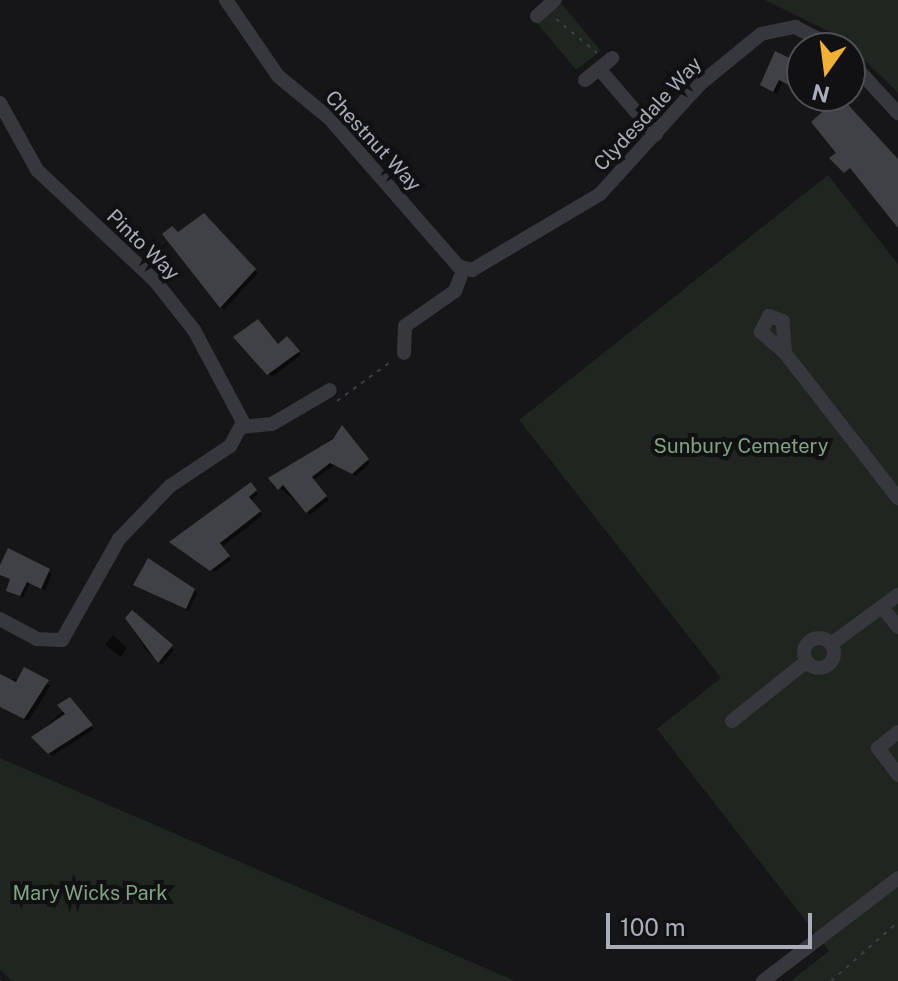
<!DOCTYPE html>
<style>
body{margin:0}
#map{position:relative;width:898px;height:981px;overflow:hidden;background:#161618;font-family:"Public Sans",sans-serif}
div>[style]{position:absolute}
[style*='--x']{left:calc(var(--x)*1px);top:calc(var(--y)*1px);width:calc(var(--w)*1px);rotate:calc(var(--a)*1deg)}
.green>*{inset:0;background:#1e261f}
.shadow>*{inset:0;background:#0007}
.building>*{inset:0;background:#404145}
.path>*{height:2px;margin-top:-1px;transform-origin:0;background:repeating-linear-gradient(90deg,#3d3f44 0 4px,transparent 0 10px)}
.minor>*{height:14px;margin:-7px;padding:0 7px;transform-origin:7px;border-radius:7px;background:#37383d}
.minor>.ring{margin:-7px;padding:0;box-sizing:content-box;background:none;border:14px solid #37383d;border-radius:50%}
span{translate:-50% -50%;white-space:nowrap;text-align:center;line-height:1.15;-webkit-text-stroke:8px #111113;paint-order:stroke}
.street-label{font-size:20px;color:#a8adb8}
.park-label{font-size:20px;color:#7fa381}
.north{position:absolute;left:786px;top:32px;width:80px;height:80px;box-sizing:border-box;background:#111113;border:2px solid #4d4f55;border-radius:50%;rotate:194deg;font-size:22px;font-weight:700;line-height:32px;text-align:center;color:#a8adb8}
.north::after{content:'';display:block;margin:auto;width:28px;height:36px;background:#f2b134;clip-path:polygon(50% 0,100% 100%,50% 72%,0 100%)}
.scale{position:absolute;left:606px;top:913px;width:206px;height:36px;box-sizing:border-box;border:4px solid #a8adb8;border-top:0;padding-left:10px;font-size:24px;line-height:28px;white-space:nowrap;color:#a8adb8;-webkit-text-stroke:6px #111113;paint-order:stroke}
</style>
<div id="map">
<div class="green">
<div style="clip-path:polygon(765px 0,898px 0,898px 93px,842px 38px)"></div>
<div style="clip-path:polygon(562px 4px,601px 51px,576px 70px,537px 23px)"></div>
<div style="clip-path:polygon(828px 175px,898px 264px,898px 981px,791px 981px,829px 951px,657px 729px,721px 678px,519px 420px)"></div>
<div style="clip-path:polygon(0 758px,515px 981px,12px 981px,0 970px)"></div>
</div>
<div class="shadow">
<div style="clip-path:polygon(802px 67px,802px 92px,783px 82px,777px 94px,762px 85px)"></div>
<div style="clip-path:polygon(204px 216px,258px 273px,224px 310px,165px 234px,178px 235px)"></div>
<div style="clip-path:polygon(236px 337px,278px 346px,286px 339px,301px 355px,272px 377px)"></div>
<div style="clip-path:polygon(345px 430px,370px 463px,356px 476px,335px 465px,313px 480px,329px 500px,310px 515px,271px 479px)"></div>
<div style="clip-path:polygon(254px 488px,258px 494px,251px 501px,263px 515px,222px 547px,231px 560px,215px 572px,172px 542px)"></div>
<div style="clip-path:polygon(9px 550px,52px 574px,45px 591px,30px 583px,23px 598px,8px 590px,12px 580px,0 570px)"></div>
<div style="clip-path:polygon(136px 585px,194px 590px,197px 593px,189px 611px)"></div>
<div style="clip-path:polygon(133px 612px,174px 650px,162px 665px,145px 649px,128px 619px)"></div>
<div style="clip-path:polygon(113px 635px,127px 648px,121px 657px,105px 645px)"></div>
<div style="clip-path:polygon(0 677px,51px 685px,28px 721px,0 707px)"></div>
<div style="clip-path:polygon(73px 702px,94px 729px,52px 756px,34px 737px)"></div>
</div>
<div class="building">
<div style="clip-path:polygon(775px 51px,802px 64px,802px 92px,779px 80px,773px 92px,760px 85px)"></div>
<div style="clip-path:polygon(840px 96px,898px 159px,898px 228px,850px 168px,844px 173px,829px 158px,836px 153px,811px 122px)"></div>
<div style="clip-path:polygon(204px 213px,256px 269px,220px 308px,162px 234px,172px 226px,178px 232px)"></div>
<div style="clip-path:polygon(258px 319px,278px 344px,287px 336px,300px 351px,267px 375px,233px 337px)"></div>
<div style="clip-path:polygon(342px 425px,369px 459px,352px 474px,330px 463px,312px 477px,327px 496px,306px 513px,283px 485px,278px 490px,268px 478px,333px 439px)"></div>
<div style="clip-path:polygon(251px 482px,257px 490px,249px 497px,261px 511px,220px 543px,230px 556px,210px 571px,169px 542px)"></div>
<div style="clip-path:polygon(8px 548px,50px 569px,41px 589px,27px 582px,20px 596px,6px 591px,10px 579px,0 575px,0 565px)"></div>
<div style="clip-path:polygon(148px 558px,195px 589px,186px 609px,133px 585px)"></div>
<div style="clip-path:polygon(132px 610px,173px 645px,158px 663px,125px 618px)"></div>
<div style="clip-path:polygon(24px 667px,49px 680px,24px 719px,0 707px,0 674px,16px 682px)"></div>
<div style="clip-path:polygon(70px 697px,93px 725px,48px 754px,31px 737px,65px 714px,57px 705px)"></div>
</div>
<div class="path">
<div style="--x:556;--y:19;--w:53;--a:39.7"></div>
<div style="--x:337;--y:401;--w:69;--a:-36.2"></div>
<div style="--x:0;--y:980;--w:1;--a:45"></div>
<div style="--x:831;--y:981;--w:89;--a:-41.4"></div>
</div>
<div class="minor">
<div style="--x:226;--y:0;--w:92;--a:55.6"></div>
<div style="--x:278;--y:76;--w:66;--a:39.5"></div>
<div style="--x:329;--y:118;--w:196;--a:48.9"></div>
<div style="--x:458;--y:266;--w:15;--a:16"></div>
<div style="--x:472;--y:270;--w:149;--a:-30.7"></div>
<div style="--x:600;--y:194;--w:149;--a:-47.7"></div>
<div style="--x:700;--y:84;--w:79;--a:-39.3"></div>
<div style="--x:761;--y:34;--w:35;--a:-12"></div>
<div style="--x:795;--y:27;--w:46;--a:27.1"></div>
<div style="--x:537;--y:16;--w:24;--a:-42"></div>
<div style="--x:850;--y:61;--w:71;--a:47.3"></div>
<div style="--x:601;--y:71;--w:84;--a:49.3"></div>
<div style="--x:585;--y:80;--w:35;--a:-39"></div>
<div style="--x:0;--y:103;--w:77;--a:61.1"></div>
<div style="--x:37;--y:170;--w:162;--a:43.2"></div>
<div style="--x:155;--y:281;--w:63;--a:51.5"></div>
<div style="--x:194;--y:330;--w:104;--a:62"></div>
<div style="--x:243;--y:422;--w:27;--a:118"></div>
<div style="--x:230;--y:446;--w:72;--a:146.3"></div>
<div style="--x:170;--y:486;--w:74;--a:133.9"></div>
<div style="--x:119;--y:539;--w:116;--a:119.4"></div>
<div style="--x:62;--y:640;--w:25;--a:-178"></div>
<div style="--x:37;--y:639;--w:42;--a:-151.6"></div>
<div style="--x:404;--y:353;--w:27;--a:-88"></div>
<div style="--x:405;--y:326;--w:61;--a:-35"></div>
<div style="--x:455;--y:291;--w:25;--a:-69"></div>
<div style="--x:785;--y:353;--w:32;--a:-94"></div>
<div style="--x:783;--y:321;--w:15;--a:-160"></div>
<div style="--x:769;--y:316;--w:18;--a:117"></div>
<div style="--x:761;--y:332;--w:32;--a:41"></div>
<div style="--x:785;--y:353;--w:184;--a:52.1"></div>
<div style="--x:242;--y:427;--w:30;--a:-6"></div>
<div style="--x:272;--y:424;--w:67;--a:-30.4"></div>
<div style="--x:882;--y:607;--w:26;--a:51"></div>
<div class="ring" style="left:804px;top:638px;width:16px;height:16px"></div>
<div style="--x:831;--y:644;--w:83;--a:-36.2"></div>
<div style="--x:732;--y:721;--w:96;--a:-38.7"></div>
<div style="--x:898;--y:732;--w:26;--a:141"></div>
<div style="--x:878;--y:748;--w:34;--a:53"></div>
<div style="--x:763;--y:981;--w:170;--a:-37.3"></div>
</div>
<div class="street-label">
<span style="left:648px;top:114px;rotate:-47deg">Clydesdale Way</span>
<span style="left:373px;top:141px;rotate:47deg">Chestnut Way</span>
<span style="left:143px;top:245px;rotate:44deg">Pinto Way</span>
</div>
<div class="park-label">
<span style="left:741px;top:446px">Sunbury Cemetery</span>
<span style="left:90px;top:893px">Mary Wicks Park</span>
</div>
<div class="north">N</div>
<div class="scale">100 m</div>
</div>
